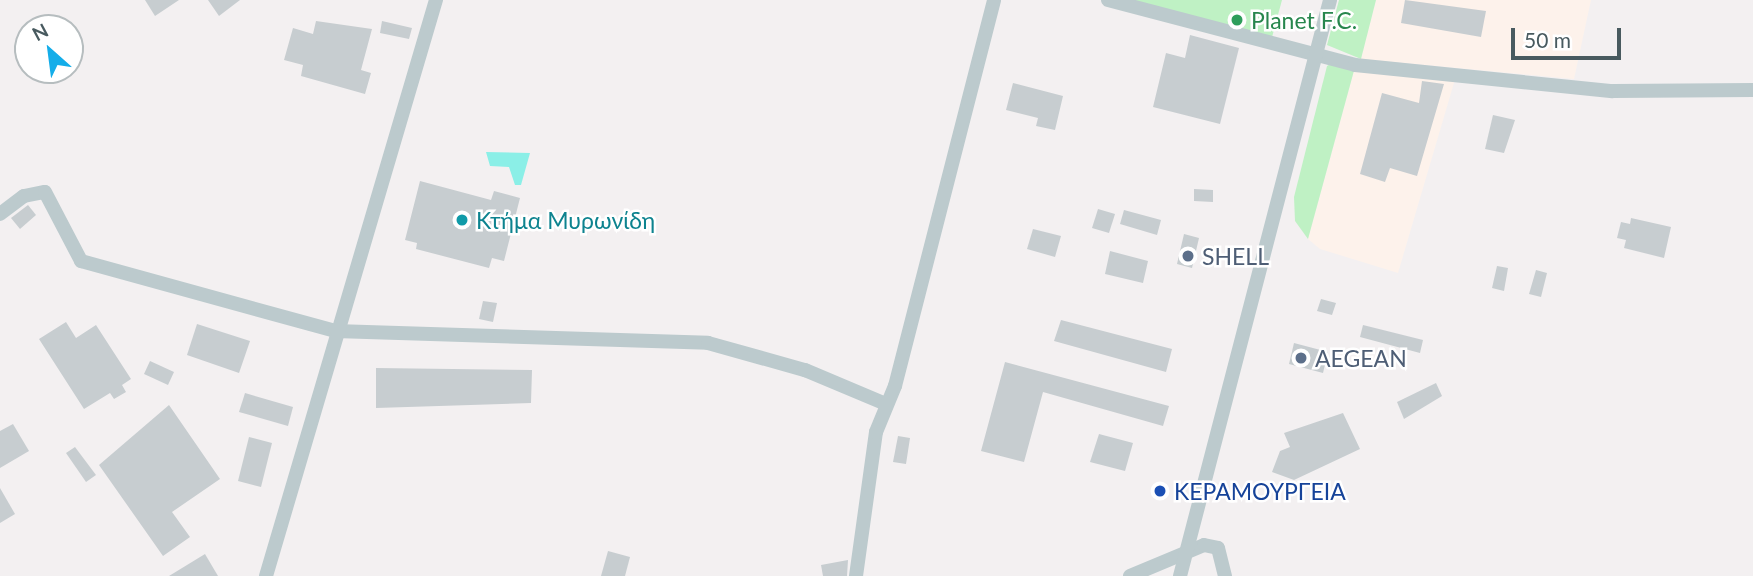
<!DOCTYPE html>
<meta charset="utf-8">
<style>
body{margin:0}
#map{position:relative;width:1753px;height:576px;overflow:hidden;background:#f3f0f1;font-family:Lato,sans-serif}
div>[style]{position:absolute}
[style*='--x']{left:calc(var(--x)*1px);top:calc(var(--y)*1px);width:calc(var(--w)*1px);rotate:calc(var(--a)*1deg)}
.commercial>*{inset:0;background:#fdf2eb}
.green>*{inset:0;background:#bff1c4}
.water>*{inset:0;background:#8befe7}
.building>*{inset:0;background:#c7cdd0}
.minor>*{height:14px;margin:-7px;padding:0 7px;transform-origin:7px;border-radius:7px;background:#bccacd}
.dots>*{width:19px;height:19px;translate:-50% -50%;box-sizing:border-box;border:4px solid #fff;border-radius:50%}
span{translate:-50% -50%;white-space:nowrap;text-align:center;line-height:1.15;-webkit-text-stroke:5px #fff;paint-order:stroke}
.leisure-label{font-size:23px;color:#27864d}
.left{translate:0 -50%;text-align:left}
.culture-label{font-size:23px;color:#0d838f}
.service-label{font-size:23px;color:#4e5e75}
.transit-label{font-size:23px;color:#164399}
.north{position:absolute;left:14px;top:14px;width:70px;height:70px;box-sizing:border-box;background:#fff;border:2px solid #b6bdbf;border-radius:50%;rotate:332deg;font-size:19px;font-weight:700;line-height:28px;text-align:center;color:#485a5f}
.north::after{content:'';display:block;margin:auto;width:24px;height:32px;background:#14ade9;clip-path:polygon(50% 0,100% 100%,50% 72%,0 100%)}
.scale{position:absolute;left:1511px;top:28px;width:110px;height:32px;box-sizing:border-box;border:4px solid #485a5f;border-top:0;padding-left:9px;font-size:21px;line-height:24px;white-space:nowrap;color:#485a5f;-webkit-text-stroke:5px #fff;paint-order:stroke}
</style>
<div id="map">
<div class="commercial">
<div style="clip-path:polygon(1376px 0,1591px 0,1574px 79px,1361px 59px)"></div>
<div style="clip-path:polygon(1355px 67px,1456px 76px,1398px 273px,1320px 249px,1308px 239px)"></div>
</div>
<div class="green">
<div style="clip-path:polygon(1123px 0,1282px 0,1271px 41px)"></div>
<div style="clip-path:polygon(1339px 0,1376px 0,1361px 59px,1327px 45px)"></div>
<div style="clip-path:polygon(1334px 62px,1355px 67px,1308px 239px,1295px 221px,1294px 197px,1327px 66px)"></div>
</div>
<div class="water">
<div style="clip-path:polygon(486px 152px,530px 153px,521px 185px,515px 185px,509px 167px,490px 166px)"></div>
</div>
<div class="building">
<div style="clip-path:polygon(145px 0,179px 0,155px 16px)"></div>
<div style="clip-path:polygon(208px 0,240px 0,219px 16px)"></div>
<div style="clip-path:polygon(1405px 0,1486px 11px,1481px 37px,1401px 23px)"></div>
<div style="clip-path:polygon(316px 21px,372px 29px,361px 70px,371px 73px,365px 94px,301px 76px,303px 65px,284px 60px,293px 28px,313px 34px)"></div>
<div style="clip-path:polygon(382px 21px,412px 28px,409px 39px,380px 33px)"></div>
<div style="clip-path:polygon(1190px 35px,1239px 48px,1220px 124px,1153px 107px,1166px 53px,1185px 58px)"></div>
<div style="clip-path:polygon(1422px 81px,1444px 84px,1417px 176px,1390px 168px,1385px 182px,1360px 174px,1382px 93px,1419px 103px)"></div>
<div style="clip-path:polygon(1013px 83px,1063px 96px,1055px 130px,1036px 126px,1038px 118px,1006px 110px)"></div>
<div style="clip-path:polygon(1493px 115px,1515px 120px,1504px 153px,1485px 149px)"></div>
<div style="clip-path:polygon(420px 181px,491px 200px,494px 191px,520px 198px,504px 261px,492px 258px,489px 268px,416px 249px,417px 243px,405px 240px)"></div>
<div style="clip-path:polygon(1194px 189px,1213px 190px,1213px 202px,1194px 201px)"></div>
<div style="clip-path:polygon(28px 205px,36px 215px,20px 229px,11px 218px)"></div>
<div style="clip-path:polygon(1098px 209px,1115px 214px,1109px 233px,1092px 228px)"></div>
<div style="clip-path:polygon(1124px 210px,1161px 220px,1157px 235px,1120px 224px)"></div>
<div style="clip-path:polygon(1631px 218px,1671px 227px,1664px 258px,1624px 248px,1626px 240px,1617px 238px,1621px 222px,1630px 224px)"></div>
<div style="clip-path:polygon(1033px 229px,1061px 236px,1055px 257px,1027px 249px)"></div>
<div style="clip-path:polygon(1184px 234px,1199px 238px,1192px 268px,1177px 264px)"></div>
<div style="clip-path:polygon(1110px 251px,1148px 261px,1143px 283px,1105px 274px)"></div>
<div style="clip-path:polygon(1497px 266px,1508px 268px,1504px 291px,1492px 288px)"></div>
<div style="clip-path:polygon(1536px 270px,1547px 273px,1541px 297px,1529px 294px)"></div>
<div style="clip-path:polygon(1321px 299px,1336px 303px,1332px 315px,1317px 311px)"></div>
<div style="clip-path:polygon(483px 301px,497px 303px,493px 322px,479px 319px)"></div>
<div style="clip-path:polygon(1061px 320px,1172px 349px,1166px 372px,1054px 341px)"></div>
<div style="clip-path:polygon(66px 322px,76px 338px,96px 325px,131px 379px,122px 385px,126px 392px,114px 399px,110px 393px,84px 409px,39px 339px)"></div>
<div style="clip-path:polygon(197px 324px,250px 341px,239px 373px,187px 355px)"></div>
<div style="clip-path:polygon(1363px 325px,1423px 340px,1420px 353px,1360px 337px)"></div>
<div style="clip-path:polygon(1294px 343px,1328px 352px,1323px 373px,1289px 364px)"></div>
<div style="clip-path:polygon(150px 361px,174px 372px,168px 385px,144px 374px)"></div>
<div style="clip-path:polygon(1005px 362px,1169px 406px,1163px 426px,1043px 392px,1024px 462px,981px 451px)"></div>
<div style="clip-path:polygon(376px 368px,532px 370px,531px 403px,376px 408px)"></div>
<div style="clip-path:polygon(1436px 383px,1442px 396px,1404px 419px,1397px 402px)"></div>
<div style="clip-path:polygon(245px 393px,293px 407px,288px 426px,239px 412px)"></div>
<div style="clip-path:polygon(169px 405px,220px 479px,172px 512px,190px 537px,163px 556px,99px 465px)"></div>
<div style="clip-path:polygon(1343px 413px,1360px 449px,1294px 480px,1272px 472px,1280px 451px,1290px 447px,1284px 433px)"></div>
<div style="clip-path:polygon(13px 424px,29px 451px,0 468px,0 431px)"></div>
<div style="clip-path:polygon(1099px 434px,1133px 443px,1125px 471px,1090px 462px)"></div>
<div style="clip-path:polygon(898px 436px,910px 438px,906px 464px,893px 462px)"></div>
<div style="clip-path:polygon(249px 437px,272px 443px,261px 487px,238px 481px)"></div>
<div style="clip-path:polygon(75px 447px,96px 475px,86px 482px,66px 453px)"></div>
<div style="clip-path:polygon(0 488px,15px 514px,0 523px)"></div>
<div style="clip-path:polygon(608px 551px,630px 557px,625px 576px,601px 576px)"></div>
<div style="clip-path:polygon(205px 554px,218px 576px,169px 576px)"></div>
<div style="clip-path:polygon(848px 560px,847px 576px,823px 576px,821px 565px)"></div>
</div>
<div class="minor">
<div style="--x:1108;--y:0;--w:255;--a:14.7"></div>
<div style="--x:1355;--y:65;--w:259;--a:5.8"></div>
<div style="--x:1613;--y:91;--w:140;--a:-0.4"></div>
<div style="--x:0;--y:214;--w:30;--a:-37"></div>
<div style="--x:24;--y:196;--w:21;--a:-11"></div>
<div style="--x:45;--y:192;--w:78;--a:62.4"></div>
<div style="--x:81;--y:261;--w:263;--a:15.4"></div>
<div style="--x:335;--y:331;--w:373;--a:1.8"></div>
<div style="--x:708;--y:343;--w:101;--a:15.6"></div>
<div style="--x:805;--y:370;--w:88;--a:22.8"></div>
<div style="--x:266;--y:576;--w:601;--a:-73.56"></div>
<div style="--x:856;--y:576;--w:145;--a:-82.1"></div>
<div style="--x:876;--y:432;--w:50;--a:-67.6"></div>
<div style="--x:895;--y:386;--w:398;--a:-75.6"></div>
<div style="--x:1130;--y:576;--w:80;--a:-22.7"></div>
<div style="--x:1204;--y:545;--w:14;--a:12"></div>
<div style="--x:1218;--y:548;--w:29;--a:76"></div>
<div style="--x:1180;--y:576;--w:595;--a:-75.4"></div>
</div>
<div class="dots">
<div style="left:1237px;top:20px;background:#2e9e5b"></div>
<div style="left:462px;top:220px;background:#0f9aa8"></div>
<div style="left:1188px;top:256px;background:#5c6f8a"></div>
<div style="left:1301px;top:358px;background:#5c6f8a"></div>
<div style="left:1160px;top:491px;background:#1a4fb4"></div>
</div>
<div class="leisure-label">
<span class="left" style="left:1251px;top:20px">Planet F.C.</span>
</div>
<div class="culture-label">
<span class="left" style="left:476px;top:220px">Κτήμα Μυρωνίδη</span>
</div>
<div class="service-label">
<span class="left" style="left:1202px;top:256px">SHELL</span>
<span class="left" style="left:1315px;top:358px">AEGEAN</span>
</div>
<div class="transit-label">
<span class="left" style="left:1174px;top:491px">ΚΕΡΑΜΟΥΡΓΕΙΑ</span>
</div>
<div class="north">N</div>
<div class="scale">50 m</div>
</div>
